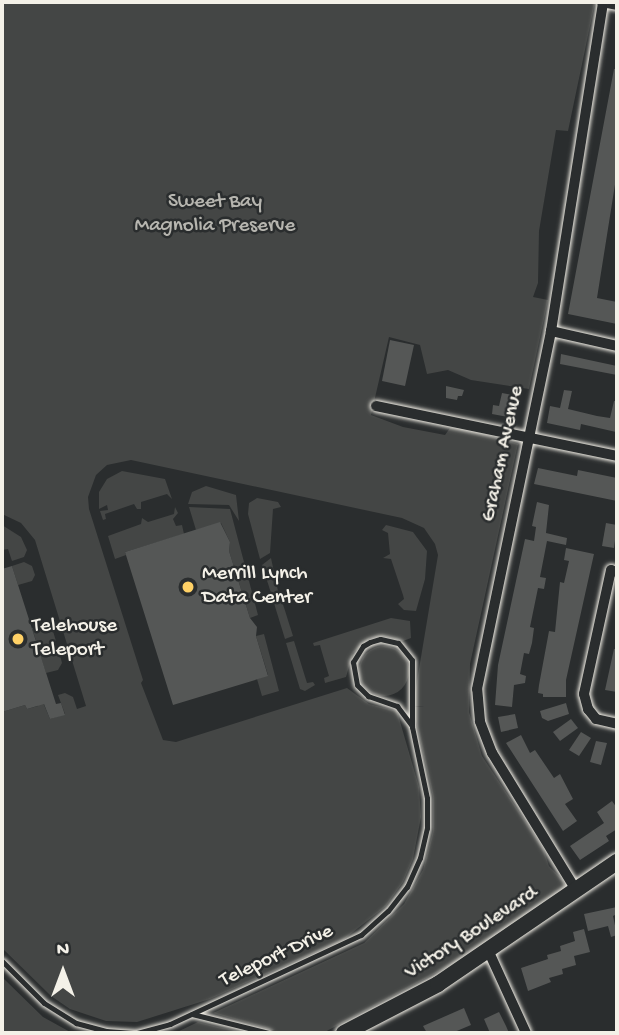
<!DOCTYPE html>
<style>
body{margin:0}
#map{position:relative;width:619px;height:1035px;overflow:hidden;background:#2a2d2e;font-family:"Gochi Hand",sans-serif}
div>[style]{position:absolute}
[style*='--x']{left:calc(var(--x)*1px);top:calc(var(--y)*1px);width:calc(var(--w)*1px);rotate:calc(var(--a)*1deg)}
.green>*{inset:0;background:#444645}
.round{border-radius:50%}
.building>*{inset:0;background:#555756}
.roads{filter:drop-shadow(0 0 2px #f4f1e8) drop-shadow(0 0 2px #f4f1e8)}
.lane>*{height:5px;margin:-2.5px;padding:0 2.5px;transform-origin:2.5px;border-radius:2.5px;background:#2a2d2e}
.street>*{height:10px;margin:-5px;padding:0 5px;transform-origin:5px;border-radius:5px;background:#2a2d2e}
.secondary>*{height:16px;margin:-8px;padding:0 8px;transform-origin:8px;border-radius:8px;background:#2a2d2e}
.dots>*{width:19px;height:19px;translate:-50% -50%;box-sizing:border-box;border:4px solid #2a2d2e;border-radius:50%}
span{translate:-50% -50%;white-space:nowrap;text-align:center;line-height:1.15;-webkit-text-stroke:5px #2a2d2e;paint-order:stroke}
.park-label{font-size:21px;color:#b6b5af}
.street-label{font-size:21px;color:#f4f1e8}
.poi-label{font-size:21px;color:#f4f1e8}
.left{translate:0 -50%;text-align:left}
.frame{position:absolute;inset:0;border:4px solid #f4f1e8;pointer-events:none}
.north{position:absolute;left:28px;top:937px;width:70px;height:70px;-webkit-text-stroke:5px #2a2d2e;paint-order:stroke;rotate:0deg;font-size:19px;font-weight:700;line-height:28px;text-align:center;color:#f4f1e8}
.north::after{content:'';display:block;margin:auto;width:24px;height:32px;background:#f4f1e8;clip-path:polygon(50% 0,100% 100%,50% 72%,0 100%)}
</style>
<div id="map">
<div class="green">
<div style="clip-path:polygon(2px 2px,595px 2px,568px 131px,556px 130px,539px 231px,538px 283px,533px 297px,548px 300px,529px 389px,471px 380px,448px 370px,427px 374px,420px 345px,389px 337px,371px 415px,403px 427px,445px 435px,450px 428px,463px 428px,518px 444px,470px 664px,469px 712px,482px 756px,543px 848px,549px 866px,563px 880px,565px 887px,519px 924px,449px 966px,323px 1033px,283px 1033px,213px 1013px,364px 943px,404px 904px,423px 870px,433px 831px,433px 797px,415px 717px,414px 707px,424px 706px,414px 706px,414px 699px,438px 555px,435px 544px,424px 528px,402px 518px,131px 460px,107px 465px,96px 475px,88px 497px,89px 509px,143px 680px,141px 683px,163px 740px,176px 742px,347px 688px,369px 704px,397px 711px,419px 787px,421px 817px,413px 859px,403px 882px,386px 906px,343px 940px,210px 999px,137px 1022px,106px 1021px,70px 1009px,51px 996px,2px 948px,2px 712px,25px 705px,27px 709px,38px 706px,37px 701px,42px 700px,50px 719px,65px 714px,58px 695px,65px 693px,73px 697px,77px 709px,86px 706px,35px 540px,21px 523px,2px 514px)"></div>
<div style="clip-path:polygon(122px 471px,165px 479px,172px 499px,167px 494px,141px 502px,141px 509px,137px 509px,134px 504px,105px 514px,106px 519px,103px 520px,100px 511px,108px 510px,107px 505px,99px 509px,99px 492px,107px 479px)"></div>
<div style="clip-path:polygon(206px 486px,236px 495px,239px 521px,229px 505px,188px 504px,192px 492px)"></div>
<div style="clip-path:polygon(257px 498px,278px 502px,281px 507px,273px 509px,270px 553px,260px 559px,248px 514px,249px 503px)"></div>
<div style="clip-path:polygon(175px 507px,178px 513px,173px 519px,176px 526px,182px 525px,184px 534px,125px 552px,126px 555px,115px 559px,108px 536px,141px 524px,142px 518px,148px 522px,174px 514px)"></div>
<div style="clip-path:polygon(189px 507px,230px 509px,258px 615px,250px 618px,229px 551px,230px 542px,221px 523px,196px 530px)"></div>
<div style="clip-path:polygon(2px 525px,21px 537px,27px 550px,24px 557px,12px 561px,8px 549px,2px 550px)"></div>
<div style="clip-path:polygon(386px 525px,413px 532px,427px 551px,425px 579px,416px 611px,404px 610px,398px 604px,404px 599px,403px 595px,391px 559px,383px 558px,390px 554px,388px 533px,382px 530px)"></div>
<div style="clip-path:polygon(271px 558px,278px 591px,274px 594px,271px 593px,262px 565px)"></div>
<div style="clip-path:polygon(24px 562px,32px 566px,35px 575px,32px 581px,18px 585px,12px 566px)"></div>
<div style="clip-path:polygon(275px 598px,281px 598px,293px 636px,285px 639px,273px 600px)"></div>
<div style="clip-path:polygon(391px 618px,410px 621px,411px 638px,403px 641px,384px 636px,370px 638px,353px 653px,346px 677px,325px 683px,324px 678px,329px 676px,321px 649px,320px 645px,314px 646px,313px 643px)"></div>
<div style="clip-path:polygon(43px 624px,52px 628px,56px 641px,52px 646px,39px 651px,32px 628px)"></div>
<div style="clip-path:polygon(264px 634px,279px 691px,262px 696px,257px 679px,268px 675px,256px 636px)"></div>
<div style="clip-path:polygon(294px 641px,307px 683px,313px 682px,315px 685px,305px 691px,300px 689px,286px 643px)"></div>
<div class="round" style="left:359px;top:646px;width:50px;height:50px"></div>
<div style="clip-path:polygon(50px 651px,60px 655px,62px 663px,58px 670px,46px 673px,40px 655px)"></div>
<div style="clip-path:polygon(2px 977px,43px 1017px,72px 1033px,2px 1033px)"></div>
<div style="clip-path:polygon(198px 1022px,218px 1027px,250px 1033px,175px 1033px)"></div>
</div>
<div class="building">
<div style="clip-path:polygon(614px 69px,617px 69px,617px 172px,597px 298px,617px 302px,617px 324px,568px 314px)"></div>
<div style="clip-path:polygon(390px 340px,414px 345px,405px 386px,382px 381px)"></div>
<div style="clip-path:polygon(561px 354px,617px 366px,617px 375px,560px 364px)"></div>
<div style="clip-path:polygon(446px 386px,464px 390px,462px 396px,458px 396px,457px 400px,446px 398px)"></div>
<div style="clip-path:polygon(564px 390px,572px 391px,568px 409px,597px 416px,610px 418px,614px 401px,617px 401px,616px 432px,581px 424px,580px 430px,547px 423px,550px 406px,560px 408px)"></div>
<div style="clip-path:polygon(502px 393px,512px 395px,508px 417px,492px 414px,493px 405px,499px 406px)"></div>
<div style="clip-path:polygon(538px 468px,577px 476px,578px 470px,617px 478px,617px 501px,534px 484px)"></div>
<div style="clip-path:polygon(537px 502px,549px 505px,546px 533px,567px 538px,566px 545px,547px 541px,540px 577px,546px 578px,544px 589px,538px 588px,530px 627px,534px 628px,532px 643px,529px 654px,524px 653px,520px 674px,526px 676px,525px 683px,514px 685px,512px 707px,495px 705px,498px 665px,525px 539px,534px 541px,536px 527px,532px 526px)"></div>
<div style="clip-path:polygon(220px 522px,230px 542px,229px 551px,250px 618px,257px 627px,256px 636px,268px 676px,173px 705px,125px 552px)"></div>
<div style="clip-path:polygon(606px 523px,617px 525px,614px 548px,602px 546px)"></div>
<div style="clip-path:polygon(566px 548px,594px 554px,566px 680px,566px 697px,543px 697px,543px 694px,538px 693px,539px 685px,549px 631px,555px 632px,560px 582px,564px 583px,569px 561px,564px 560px)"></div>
<div style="clip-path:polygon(12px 566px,56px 704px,61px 703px,65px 715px,50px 719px,44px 704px,27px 709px,25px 705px,2px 712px,2px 569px)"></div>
<div style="clip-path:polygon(614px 649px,617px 649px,617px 692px,605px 690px)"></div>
<div style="clip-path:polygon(566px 703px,569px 714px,548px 721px,542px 718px,540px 711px)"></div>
<div style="clip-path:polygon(515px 714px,518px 728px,501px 732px,498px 717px)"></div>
<div style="clip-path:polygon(571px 719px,578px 728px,560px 741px,553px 732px)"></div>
<div style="clip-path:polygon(581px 732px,591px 738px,579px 756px,569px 750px)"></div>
<div style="clip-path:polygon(521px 735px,530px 753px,535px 750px,554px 778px,560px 774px,573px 799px,565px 804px,577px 821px,563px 831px,506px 743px)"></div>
<div style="clip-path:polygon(596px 741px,607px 743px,601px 765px,590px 762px)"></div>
<div style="clip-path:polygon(612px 801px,617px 808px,617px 829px,606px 836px,609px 841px,580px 860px,570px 846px,604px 823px,597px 812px)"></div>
<div style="clip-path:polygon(617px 907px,617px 914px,613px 916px,617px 935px,611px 937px,608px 926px,588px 931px,584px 914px)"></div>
<div style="clip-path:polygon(584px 929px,590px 952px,574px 956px,576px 965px,562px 969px,563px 974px,549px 978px,551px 982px,528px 991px,521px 968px,548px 959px,547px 955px,561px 951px,560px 946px,575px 941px,573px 932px)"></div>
<div style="clip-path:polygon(464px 1008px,471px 1025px,452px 1033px,427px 1033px,423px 1026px)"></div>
<div style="clip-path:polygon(499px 1012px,506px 1026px,509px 1033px,490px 1033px,484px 1019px)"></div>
</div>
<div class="roads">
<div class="lane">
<div style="--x:2;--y:961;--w:59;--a:45"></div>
<div style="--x:44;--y:1003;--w:38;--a:32"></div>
<div style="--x:76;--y:1023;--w:31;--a:15"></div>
<div style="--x:106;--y:1031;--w:31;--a:4"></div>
<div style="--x:137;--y:1033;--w:34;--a:-15"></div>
<div style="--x:170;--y:1024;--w:211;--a:-25"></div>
<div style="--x:361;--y:935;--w:36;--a:-42"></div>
<div style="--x:388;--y:911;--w:31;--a:-52"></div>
<div style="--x:407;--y:887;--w:32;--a:-66"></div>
<div style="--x:420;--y:858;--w:31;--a:-77"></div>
<div style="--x:427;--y:828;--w:30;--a:-90"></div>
<div style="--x:427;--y:798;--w:73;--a:-101.9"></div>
<div style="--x:412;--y:727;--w:67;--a:-90"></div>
<div style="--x:412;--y:660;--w:22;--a:-129"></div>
<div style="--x:398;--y:643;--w:18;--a:-167"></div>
<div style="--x:380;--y:639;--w:10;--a:163"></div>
<div style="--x:370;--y:642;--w:8;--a:150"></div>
<div style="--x:363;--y:646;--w:19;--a:122"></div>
<div style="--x:353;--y:662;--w:23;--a:80"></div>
<div style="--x:357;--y:685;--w:16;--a:45"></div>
<div style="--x:368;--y:696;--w:31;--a:19"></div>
<div style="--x:397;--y:706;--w:25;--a:53"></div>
<div style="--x:192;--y:1014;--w:79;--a:13.9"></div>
</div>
<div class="street">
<div style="--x:602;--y:2;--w:15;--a:11"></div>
<div style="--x:551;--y:331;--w:68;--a:12.8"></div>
<div style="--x:376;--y:406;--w:246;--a:11.7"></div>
<div style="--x:617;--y:572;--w:6;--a:-162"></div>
<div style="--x:611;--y:570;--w:127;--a:102.3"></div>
<div style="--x:584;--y:694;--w:16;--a:75"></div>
<div style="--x:588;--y:709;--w:13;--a:51"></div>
<div style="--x:596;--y:719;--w:22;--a:13"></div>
<div style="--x:576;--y:890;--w:161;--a:-121.5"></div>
<div style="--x:492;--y:753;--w:34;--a:-111"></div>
<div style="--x:480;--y:721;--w:32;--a:-95"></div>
<div style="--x:477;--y:689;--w:366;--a:-78.3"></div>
<div style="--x:551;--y:331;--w:333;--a:-81"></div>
<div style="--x:488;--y:950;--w:91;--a:65.4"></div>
</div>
<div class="secondary">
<div style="--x:344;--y:1033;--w:106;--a:-27.5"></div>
<div style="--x:438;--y:984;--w:217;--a:-34.3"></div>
</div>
</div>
<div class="dots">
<div style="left:188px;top:587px;background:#ffd166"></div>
<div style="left:18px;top:639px;background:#ffd166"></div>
</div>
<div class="park-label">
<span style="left:215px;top:215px">Sweet Bay<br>Magnolia Preserve</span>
</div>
<div class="street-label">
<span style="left:504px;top:454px;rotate:-78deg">Graham Avenue</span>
<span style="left:472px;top:934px;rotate:-33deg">Victory Boulevard</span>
<span style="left:277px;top:957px;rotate:-25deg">Teleport Drive</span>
</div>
<div class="poi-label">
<span class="left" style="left:202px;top:587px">Merrill Lynch<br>Data Center</span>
<span class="left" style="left:32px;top:639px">Telehouse<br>Teleport</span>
</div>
<div class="frame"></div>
<div class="north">N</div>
</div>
